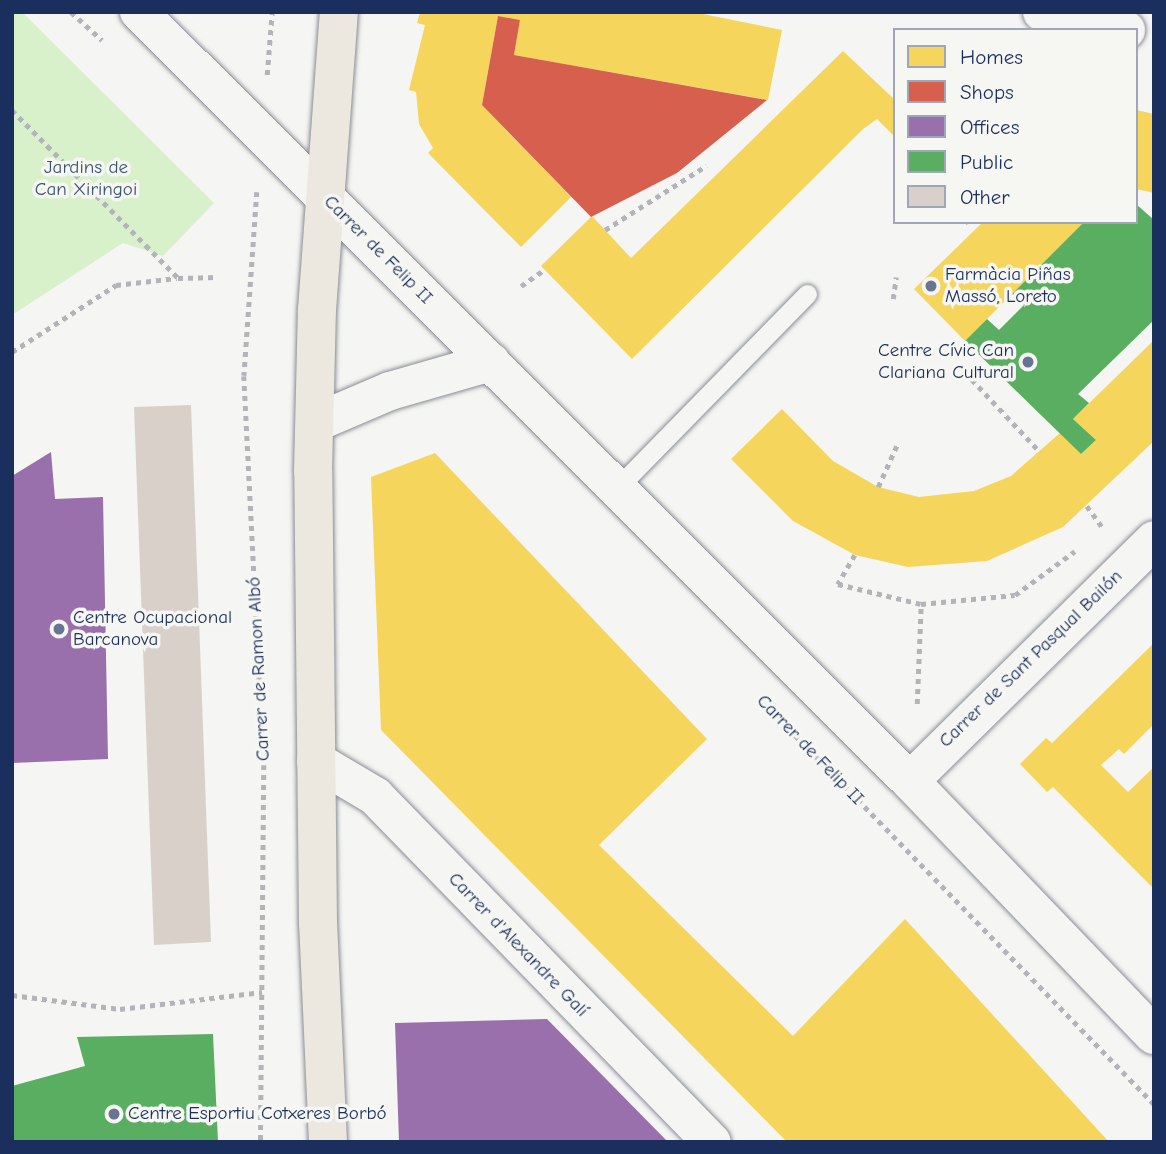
<!DOCTYPE html>
<meta charset="utf-8">
<style>
body{margin:0}
#map{position:relative;width:1166px;height:1154px;overflow:hidden;background:#f5f5f3;font-family:"Comic Neue",sans-serif}
div>[style]{position:absolute}
[style*='--x']{left:calc(var(--x)*1px);top:calc(var(--y)*1px);width:calc(var(--w)*1px);rotate:calc(var(--a)*1deg)}
.green>*{inset:0;background:#d8f1cb}
.homes>*{inset:0;background:#f6d55c}
.shops>*{inset:0;background:#d6604d}
.offices>*{inset:0;background:#9970ab}
.public>*{inset:0;background:#5aae61}
.building>*{inset:0;background:#dad0ca}
.path>*{height:4.5px;margin-top:-2.25px;transform-origin:0;background:repeating-linear-gradient(90deg,#b2b4b9 0 5px,transparent 0 10px)}
.roads{filter:drop-shadow(0 0 2px #898d95) drop-shadow(0 0 2px #898d95)}
.lane>*{height:19px;margin:-9.5px;padding:0 9.5px;transform-origin:9.5px;border-radius:9.5px;background:#f5f5f3}
.street>*{height:38px;margin:-19px;padding:0 19px;transform-origin:19px;border-radius:19px;background:#f5f5f3}
.secondary>*{height:38px;margin:-19px;padding:0 19px;transform-origin:19px;border-radius:19px;background:#f5f5f3}
.primary>*{height:38px;margin:-19px;padding:0 19px;transform-origin:19px;border-radius:19px;background:#ece8df}
.dots>*{width:19px;height:19px;translate:-50% -50%;box-sizing:border-box;border:4px solid #f6f6f2;border-radius:50%}
span{translate:-50% -50%;white-space:nowrap;text-align:center;line-height:1.15;-webkit-text-stroke:7px #f6f6f2;paint-order:stroke}
.park-label{font-size:19px;color:#3c556d}
.street-label{font-size:19px;color:#1b2f5e}
.poi-label{font-size:19px;color:#1b2f5e}
.left{translate:0 -50%;text-align:left}
.right{translate:-100% -50%;text-align:right}
.frame{position:absolute;inset:0;border:14px solid #1b2f5e;pointer-events:none}
.legend{position:absolute;left:893px;top:28px;width:245px;height:196px;box-sizing:border-box;background:#f6f6f2;border:2px solid #9ea6b7;margin:0;padding:9px 12px;list-style:none;font-size:21px;color:#1b2f5e}
.legend li{display:flex;align-items:center;gap:14px;height:35px}
.legend b{width:35px;border:2px solid #9ea6b7}
</style>
<div id="map">
<div class="green">
<div style="clip-path:polygon(12px 12px,22px 12px,214px 203px,163px 256px,123px 243px,12px 315px)"></div>
</div>
<div class="homes">
<div style="clip-path:polygon(420px 12px,693px 12px,782px 30px,768px 100px,514px 55px,520px 20px,498px 16px,482px 105px,571px 197px,521px 247px,428px 153px,433px 148px,419px 124px,416px 92px,409px 90px,425px 25px,417px 23px)"></div>
<div style="clip-path:polygon(843px 51px,895px 100px,895px 137px,877px 119px,863px 129px,632px 359px,541px 266px,592px 216px,631px 258px)"></div>
<div style="clip-path:polygon(1136px 110px,1154px 114px,1154px 193px,1136px 189px)"></div>
<div style="clip-path:polygon(983px 222px,1084px 222px,965px 341px,914px 289px)"></div>
<div style="clip-path:polygon(1154px 340px,1154px 441px,1063px 527px,987px 561px,908px 567px,855px 555px,793px 521px,731px 459px,782px 409px,833px 461px,878px 487px,919px 497px,974px 491px,1011px 476px,1060px 433px,1081px 454px,1096px 440px,1073px 419px)"></div>
<div style="clip-path:polygon(435px 453px,707px 739px,599px 845px,793px 1036px,905px 919px,1109px 1142px,787px 1142px,381px 730px,371px 477px)"></div>
<div style="clip-path:polygon(1154px 643px,1154px 724px,1124px 754px,1119px 749px,1101px 765px,1128px 792px,1154px 767px,1154px 889px,1053px 787px,1047px 792px,1020px 764px,1046px 738px,1052px 743px)"></div>
</div>
<div class="shops">
<div style="clip-path:polygon(498px 16px,520px 20px,514px 55px,767px 100px,677px 173px,591px 217px,482px 105px)"></div>
</div>
<div class="offices">
<div style="clip-path:polygon(51px 452px,55px 499px,103px 497px,108px 759px,12px 763px,12px 476px)"></div>
<div style="clip-path:polygon(547px 1019px,668px 1142px,399px 1142px,395px 1023px)"></div>
</div>
<div class="public">
<div style="clip-path:polygon(1136px 204px,1154px 220px,1154px 320px,1078px 394px,1089px 403px,1073px 419px,1096px 440px,1081px 454px,965px 341px,987px 319px,999px 330px,1024px 305px,1012px 294px,1084px 222px,1136px 222px)"></div>
<div style="clip-path:polygon(213px 1034px,218px 1142px,12px 1142px,12px 1086px,85px 1066px,77px 1037px)"></div>
</div>
<div class="building">
<div style="clip-path:polygon(191px 405px,211px 942px,154px 945px,134px 407px)"></div>
</div>
<div class="path">
<div style="--x:71;--y:12;--w:42;--a:42.1"></div>
<div style="--x:267;--y:75;--w:63;--a:-85.5"></div>
<div style="--x:12;--y:110;--w:236;--a:45.3"></div>
<div style="--x:178;--y:278;--w:40;--a:-1.4"></div>
<div style="--x:257;--y:192;--w:184;--a:94"></div>
<div style="--x:244;--y:376;--w:390;--a:87.1"></div>
<div style="--x:264;--y:765;--w:377;--a:90.5"></div>
<div style="--x:965;--y:223;--w:1;--a:-45"></div>
<div style="--x:605;--y:230;--w:120;--a:-32.4"></div>
<div style="--x:521;--y:286;--w:28;--a:-35"></div>
<div style="--x:893;--y:299;--w:22;--a:-82"></div>
<div style="--x:12;--y:352;--w:124;--a:-32.8"></div>
<div style="--x:116;--y:285;--w:61;--a:-6.5"></div>
<div style="--x:965;--y:372;--w:110;--a:46.8"></div>
<div style="--x:878;--y:487;--w:46;--a:-65.7"></div>
<div style="--x:1087;--y:506;--w:29;--a:54"></div>
<div style="--x:855;--y:555;--w:34;--a:120"></div>
<div style="--x:838;--y:584;--w:85;--a:13.5"></div>
<div style="--x:917;--y:704;--w:100;--a:-87.7"></div>
<div style="--x:921;--y:604;--w:94;--a:-5.5"></div>
<div style="--x:1015;--y:595;--w:74;--a:-36.3"></div>
<div style="--x:795;--y:735;--w:515;--a:45.79"></div>
<div style="--x:12;--y:995;--w:109;--a:7.4"></div>
<div style="--x:120;--y:1009;--w:143;--a:-6.8"></div>
</div>
<div class="roads">
<div class="lane">
<div style="--x:616;--y:489;--w:273;--a:-45.6"></div>
</div>
<div class="street">
<div style="--x:1042;--y:12;--w:86;--a:12.1"></div>
<div style="--x:315;--y:423;--w:82;--a:-23.1"></div>
<div style="--x:390;--y:391;--w:105;--a:-16"></div>
<div style="--x:316;--y:761;--w:69;--a:30.7"></div>
<div style="--x:375;--y:796;--w:483;--a:45.8"></div>
<div style="--x:910;--y:781;--w:343;--a:-44.6"></div>
</div>
<div class="secondary">
<div style="--x:139;--y:12;--w:1089;--a:44.93"></div>
<div style="--x:910;--y:781;--w:352;--a:46.2"></div>
</div>
<div class="primary">
<div style="--x:328;--y:1142;--w:219;--a:-92.6"></div>
<div style="--x:318;--y:923;--w:452;--a:-90.6"></div>
<div style="--x:313;--y:471;--w:161;--a:-88.6"></div>
<div style="--x:317;--y:310;--w:299;--a:-85.8"></div>
</div>
</div>
<div class="dots">
<div style="left:931px;top:286px;background:#677492"></div>
<div style="left:1028px;top:362px;background:#677492"></div>
<div style="left:59px;top:629px;background:#677492"></div>
<div style="left:114px;top:1114px;background:#677492"></div>
</div>
<div class="park-label">
<span style="left:86px;top:179px">Jardins de<br>Can Xiringoi</span>
</div>
<div class="street-label">
<span style="left:378px;top:250px;rotate:45deg">Carrer de Felip II</span>
<span style="left:1031px;top:659px;rotate:-44deg">Carrer de Sant Pasqual Bailón</span>
<span style="left:259px;top:669px;rotate:-93deg">Carrer de Ramon Albó</span>
<span style="left:810px;top:750px;rotate:46deg">Carrer de Felip II</span>
<span style="left:518px;top:945px;rotate:46deg">Carrer d'Alexandre Galí</span>
</div>
<div class="poi-label">
<span class="left" style="left:945px;top:286px">Farmàcia Piñas<br>Massó, Loreto</span>
<span class="right" style="left:1014px;top:362px">Centre Cívic Can<br>Clariana Cultural</span>
<span class="left" style="left:73px;top:629px">Centre Ocupacional<br>Barcanova</span>
<span class="left" style="left:128px;top:1114px">Centre Esportiu Cotxeres Borbó</span>
</div>
<div class="frame"></div>
<ul class="legend">
<li><b style="height:19px;background:#f6d55c"></b>Homes</li>
<li><b style="height:19px;background:#d6604d"></b>Shops</li>
<li><b style="height:19px;background:#9970ab"></b>Offices</li>
<li><b style="height:19px;background:#5aae61"></b>Public</li>
<li><b style="height:19px;background:#dad0ca"></b>Other</li>
</ul>
</div>
